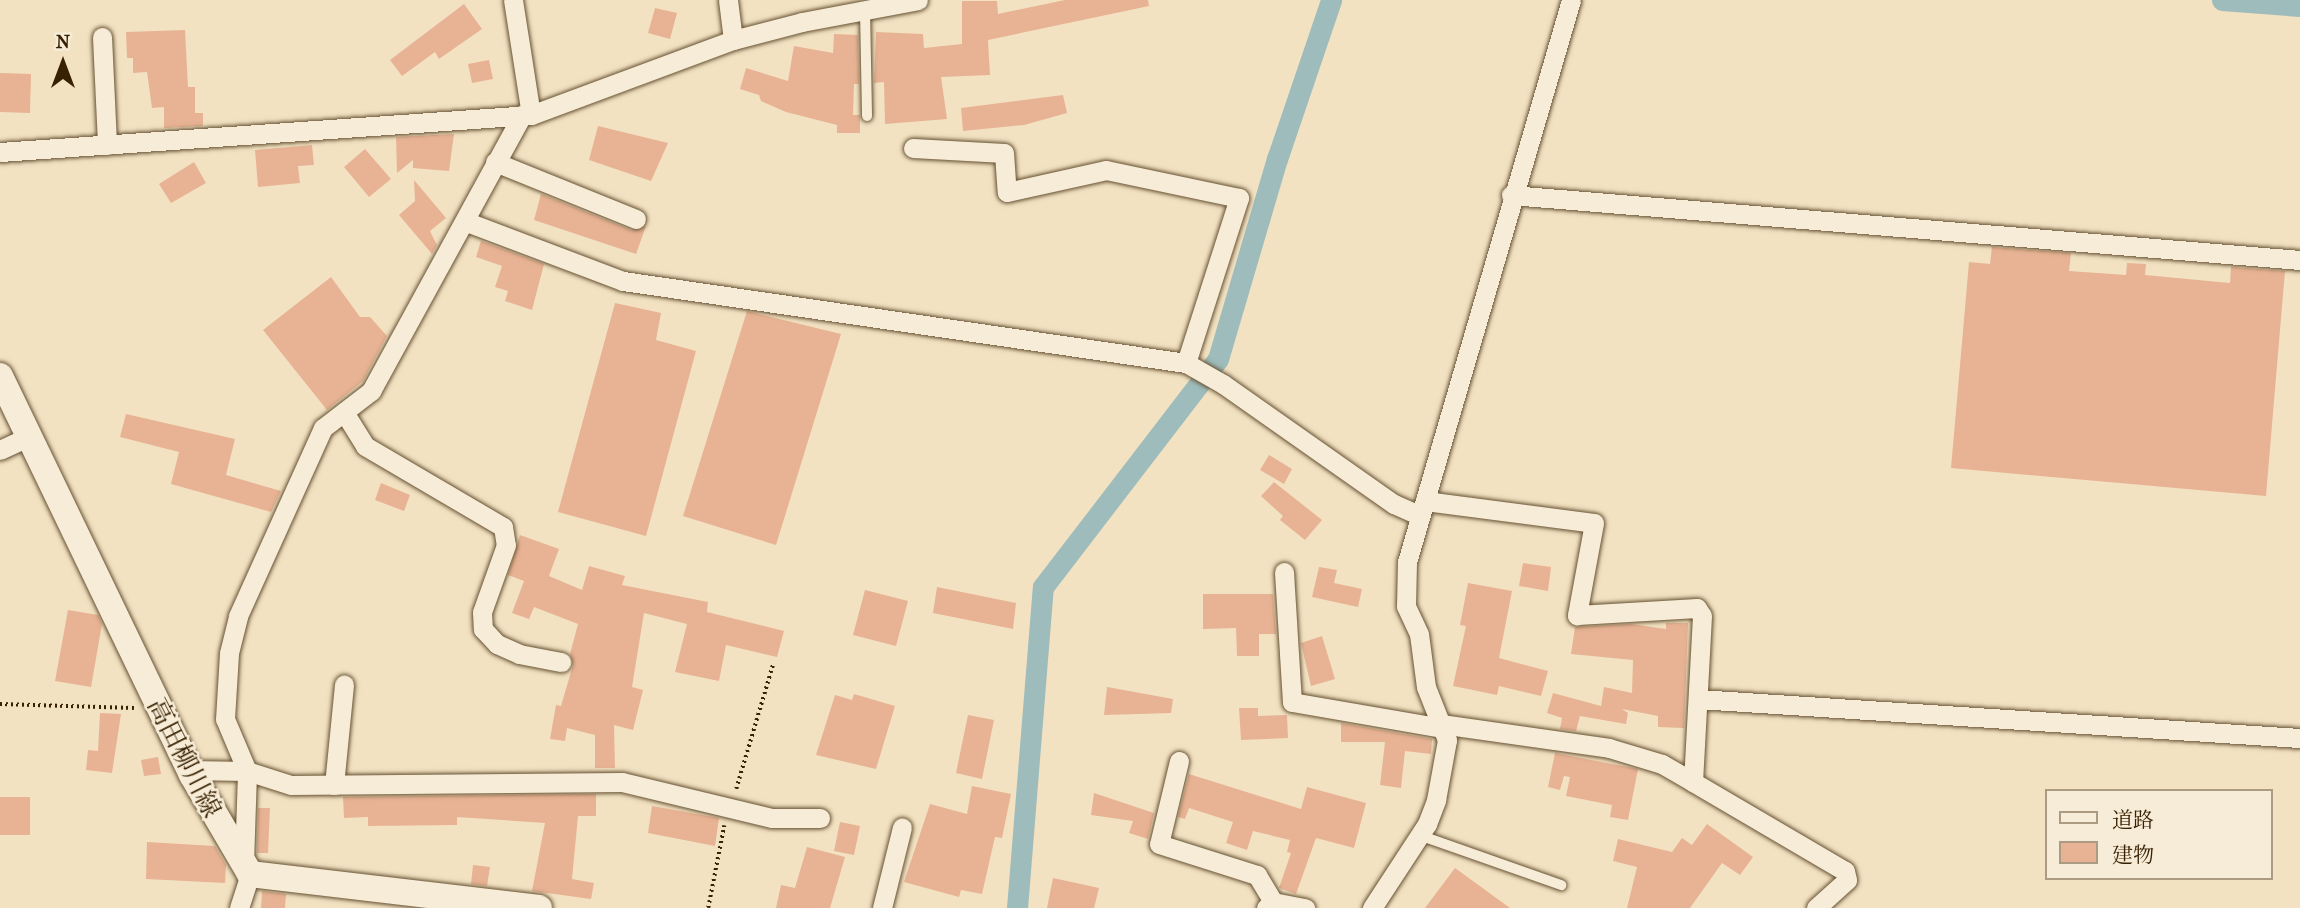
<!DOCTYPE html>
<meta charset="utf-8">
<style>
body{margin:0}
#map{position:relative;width:2300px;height:908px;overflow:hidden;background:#f2e2c2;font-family:"IM FELL French Canon","Noto Serif JP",serif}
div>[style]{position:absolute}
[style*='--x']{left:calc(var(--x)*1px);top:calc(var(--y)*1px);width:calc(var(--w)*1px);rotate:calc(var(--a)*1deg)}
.canal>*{height:21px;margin:-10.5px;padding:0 10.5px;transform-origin:10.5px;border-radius:10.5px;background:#9dbcbb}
.building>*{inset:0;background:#e8b394}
.path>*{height:3.5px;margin-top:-1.75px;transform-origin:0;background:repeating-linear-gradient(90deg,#382102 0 2px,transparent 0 5.5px)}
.roads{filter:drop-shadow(0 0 2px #665132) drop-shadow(0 0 2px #665132)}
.lane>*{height:10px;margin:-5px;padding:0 5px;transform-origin:5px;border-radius:5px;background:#f7ecd7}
.street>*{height:19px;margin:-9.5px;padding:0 9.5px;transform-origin:9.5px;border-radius:9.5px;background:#f7ecd7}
.secondary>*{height:26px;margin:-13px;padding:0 13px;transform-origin:13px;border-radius:13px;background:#f7ecd7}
span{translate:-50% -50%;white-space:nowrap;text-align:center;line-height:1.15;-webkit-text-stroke:5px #f7ecd7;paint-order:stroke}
.street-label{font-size:26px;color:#382102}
.legend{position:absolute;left:2045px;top:789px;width:228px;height:91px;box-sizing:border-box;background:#f7ecd7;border:2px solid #ab9b82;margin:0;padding:9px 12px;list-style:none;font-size:21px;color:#382102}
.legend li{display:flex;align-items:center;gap:14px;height:35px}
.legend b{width:35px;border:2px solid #ab9b82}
.north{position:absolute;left:28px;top:28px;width:70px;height:70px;-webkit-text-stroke:5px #f7ecd7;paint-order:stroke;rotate:0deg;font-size:19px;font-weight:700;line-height:28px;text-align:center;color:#382102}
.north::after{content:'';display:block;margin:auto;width:24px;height:32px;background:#382102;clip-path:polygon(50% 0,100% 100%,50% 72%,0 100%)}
</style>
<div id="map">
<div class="canal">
<div style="--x:2222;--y:0;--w:78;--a:4.4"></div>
<div style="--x:1017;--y:908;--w:322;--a:-85.4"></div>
<div style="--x:1043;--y:587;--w:287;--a:-52.5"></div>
<div style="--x:1218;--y:359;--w:209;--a:-73.6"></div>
<div style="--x:1277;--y:159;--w:168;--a:-71.2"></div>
</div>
<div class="building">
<div style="clip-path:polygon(1065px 0,1148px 0,1149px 6px,988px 40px,990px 75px,941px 77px,947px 119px,885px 124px,884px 82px,874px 83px,876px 32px,923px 34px,924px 48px,962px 44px,962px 1px,997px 1px,998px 14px)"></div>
<div style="clip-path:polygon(464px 4px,482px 29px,439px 59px,435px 52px,402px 76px,390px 60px)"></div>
<div style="clip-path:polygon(655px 8px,677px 13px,670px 39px,648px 33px)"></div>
<div style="clip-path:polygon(185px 30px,188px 87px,195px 87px,195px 113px,203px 113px,203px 126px,164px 128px,164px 107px,152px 108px,147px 72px,133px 73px,133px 58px,127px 58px,126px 32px)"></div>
<div style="clip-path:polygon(834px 34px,858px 35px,859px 84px,854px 84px,853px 115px,860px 115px,860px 133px,837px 133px,837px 125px,786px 112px,761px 101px,759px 95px,740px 89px,746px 68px,788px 81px,794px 46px,833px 53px)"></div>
<div style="clip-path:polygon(489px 60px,493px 79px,472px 83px,468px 64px)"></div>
<div style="clip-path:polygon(0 73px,31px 74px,30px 113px,0 112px)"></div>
<div style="clip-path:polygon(1063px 95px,1067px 113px,1024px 125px,963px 131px,961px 108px)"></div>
<div style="clip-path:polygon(598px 126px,668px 143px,651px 181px,589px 160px)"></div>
<div style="clip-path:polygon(454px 134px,449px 171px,413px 168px,413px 160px,397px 173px,396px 137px)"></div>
<div style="clip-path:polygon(312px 145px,314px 165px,298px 166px,300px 183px,258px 187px,255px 150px)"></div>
<div style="clip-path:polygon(365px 149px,391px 179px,369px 197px,344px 167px)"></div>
<div style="clip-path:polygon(194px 162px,206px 183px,171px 203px,159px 184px)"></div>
<div style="clip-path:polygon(414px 180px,446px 218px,430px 231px,437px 245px,432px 254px,399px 215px,415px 201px)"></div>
<div style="clip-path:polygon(541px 194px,631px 230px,646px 226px,636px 254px,534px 220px)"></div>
<div style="clip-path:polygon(481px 241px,544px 264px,532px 310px,505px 301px,508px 291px,495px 287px,502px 266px,476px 257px)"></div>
<div style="clip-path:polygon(1992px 247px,2071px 253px,2069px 271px,2126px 275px,2127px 263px,2146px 264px,2145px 275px,2230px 283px,2231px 267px,2285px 271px,2266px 496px,1951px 468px,1969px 262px,1990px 264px)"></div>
<div style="clip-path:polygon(331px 277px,360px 317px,370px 317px,387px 336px,363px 381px,327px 410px,263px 330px)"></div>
<div style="clip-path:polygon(615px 303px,661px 313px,656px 340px,696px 351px,646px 536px,558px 512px)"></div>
<div style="clip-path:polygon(747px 311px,841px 334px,776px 545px,683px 516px)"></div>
<div style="clip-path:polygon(126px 414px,235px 439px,226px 475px,281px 491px,271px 512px,171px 484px,179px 452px,120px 437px)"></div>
<div style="clip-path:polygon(1269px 455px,1292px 469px,1284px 484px,1260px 470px)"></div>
<div style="clip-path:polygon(1274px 482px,1322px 520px,1305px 540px,1280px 520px,1283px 516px,1261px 496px)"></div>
<div style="clip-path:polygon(381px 483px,410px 495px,404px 511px,375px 500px)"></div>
<div style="clip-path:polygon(520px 535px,559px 549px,549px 576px,582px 590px,589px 566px,625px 576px,622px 585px,708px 602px,707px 612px,784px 631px,777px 657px,726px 645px,719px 681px,675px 672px,687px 624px,644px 613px,632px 687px,643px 690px,633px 730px,614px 725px,615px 768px,595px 768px,595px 735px,567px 728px,565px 741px,550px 739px,556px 705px,561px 706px,573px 665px,570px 654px,578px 624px,534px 607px,529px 619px,512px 613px,524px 581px,508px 575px)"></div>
<div style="clip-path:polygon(1523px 563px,1551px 567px,1548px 591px,1519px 586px)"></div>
<div style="clip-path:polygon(1319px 567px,1337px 570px,1334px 583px,1362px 589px,1358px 607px,1312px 597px)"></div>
<div style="clip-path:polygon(1468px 583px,1512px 591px,1499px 658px,1548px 671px,1541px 696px,1499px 686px,1497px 695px,1453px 686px,1466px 626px,1460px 625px)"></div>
<div style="clip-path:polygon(937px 587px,1016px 603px,1013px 629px,933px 613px)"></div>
<div style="clip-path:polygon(865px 590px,908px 601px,896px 646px,853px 635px)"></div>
<div style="clip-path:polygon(1203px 594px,1273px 594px,1276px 634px,1259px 634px,1259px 656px,1237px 656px,1236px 628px,1203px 629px)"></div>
<div style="clip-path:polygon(68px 610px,98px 615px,102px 624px,91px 687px,55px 681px)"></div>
<div style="clip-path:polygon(1666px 623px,1688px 623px,1684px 728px,1658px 727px,1658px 716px,1622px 709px,1628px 713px,1626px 724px,1580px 716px,1576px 731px,1560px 729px,1562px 718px,1547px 713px,1553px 693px,1601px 706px,1604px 687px,1632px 693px,1633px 660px,1571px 654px,1575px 627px,1631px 624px,1666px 629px)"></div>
<div style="clip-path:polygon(1322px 636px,1335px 679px,1311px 686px,1301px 643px)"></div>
<div style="clip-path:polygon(1107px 687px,1173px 699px,1171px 713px,1104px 715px)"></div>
<div style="clip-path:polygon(854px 694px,895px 706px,876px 769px,816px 755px,835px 695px,852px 700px)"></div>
<div style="clip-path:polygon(1239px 708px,1258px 708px,1258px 716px,1287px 715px,1288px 738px,1241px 740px)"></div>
<div style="clip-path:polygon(100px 713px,121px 714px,112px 773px,86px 770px,88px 750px,98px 751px)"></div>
<div style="clip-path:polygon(968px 715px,994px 720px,982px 779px,956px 773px)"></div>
<div style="clip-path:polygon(1341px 723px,1432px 739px,1431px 754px,1405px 751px,1401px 788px,1380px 785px,1385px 742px,1341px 742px)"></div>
<div style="clip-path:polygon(1555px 753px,1638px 769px,1628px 820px,1610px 817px,1612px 805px,1566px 796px,1570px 777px,1564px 776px,1560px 790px,1548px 787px)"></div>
<div style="clip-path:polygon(158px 757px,161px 774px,144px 776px,141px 760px)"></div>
<div style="clip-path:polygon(1189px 774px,1301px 809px,1307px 787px,1366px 803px,1354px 848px,1316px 838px,1296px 894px,1279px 888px,1291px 853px,1287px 852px,1290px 840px,1253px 831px,1247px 850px,1226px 843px,1233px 822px,1189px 808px,1185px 819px,1178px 817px)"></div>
<div style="clip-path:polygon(972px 786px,1011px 794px,1002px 838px,995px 837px,982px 894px,961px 890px,959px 897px,904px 882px,930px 804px,967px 814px)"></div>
<div style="clip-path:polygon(1094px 793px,1154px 813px,1148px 839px,1129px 833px,1133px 821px,1091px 815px)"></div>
<div style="clip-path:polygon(596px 794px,596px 816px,578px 816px,572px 879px,594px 883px,591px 899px,532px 891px,545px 823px,457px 817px,457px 825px,368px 826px,368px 817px,344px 818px,343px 797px)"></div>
<div style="clip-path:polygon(0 797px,30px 797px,30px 835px,0 835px)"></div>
<div style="clip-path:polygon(652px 806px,719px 818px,715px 846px,648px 833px)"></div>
<div style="clip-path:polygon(258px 808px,270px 808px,268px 853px,257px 853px)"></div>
<div style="clip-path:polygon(840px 822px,860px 826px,854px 855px,834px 851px)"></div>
<div style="clip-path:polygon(1707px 824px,1753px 857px,1740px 875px,1722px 863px,1690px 908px,1627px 908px,1637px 867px,1613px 861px,1618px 839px,1672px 852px,1682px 838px,1692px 845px)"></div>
<div style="clip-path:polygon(147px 842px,215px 846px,226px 865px,225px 883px,146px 879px)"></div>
<div style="clip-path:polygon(807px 847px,845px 857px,830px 908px,776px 908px,781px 885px,795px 888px)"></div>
<div style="clip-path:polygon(473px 865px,490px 867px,487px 886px,471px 884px)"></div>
<div style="clip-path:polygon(1455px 868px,1510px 908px,1425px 908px)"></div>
<div style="clip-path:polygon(1053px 878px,1099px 888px,1094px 908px,1047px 908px)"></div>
<div style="clip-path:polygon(262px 891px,286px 894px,285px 908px,261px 908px)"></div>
</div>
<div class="path">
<div style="--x:0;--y:704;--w:134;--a:1.7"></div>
<div style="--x:736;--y:789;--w:130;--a:-73.5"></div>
<div style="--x:708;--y:908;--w:84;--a:-79"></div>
</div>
<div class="roads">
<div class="lane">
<div style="--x:865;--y:10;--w:106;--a:88.9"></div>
<div style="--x:1419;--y:835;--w:151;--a:19.4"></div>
</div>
<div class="street">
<div style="--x:513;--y:0;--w:116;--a:81.1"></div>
<div style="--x:728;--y:0;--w:40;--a:82.9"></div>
<div style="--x:102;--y:37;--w:108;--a:87.3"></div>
<div style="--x:913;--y:148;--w:91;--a:3.1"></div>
<div style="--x:1004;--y:153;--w:39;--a:86"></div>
<div style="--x:1007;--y:192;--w:101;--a:-12.5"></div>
<div style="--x:1106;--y:170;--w:136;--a:11.9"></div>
<div style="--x:1239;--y:198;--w:173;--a:107.8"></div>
<div style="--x:0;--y:152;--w:532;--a:-3.99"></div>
<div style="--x:531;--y:115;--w:215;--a:-20.4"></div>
<div style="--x:733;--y:40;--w:71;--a:-14.6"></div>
<div style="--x:802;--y:22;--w:118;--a:-10.7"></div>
<div style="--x:495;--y:162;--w:152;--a:22"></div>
<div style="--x:1511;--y:195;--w:792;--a:4.71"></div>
<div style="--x:467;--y:222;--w:167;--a:20.7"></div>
<div style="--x:623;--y:281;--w:569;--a:8.29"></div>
<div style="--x:1186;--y:363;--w:43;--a:29.6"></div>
<div style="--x:1223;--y:384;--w:209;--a:35.1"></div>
<div style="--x:1394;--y:504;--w:27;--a:24"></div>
<div style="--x:344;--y:412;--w:40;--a:58"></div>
<div style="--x:365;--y:446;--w:160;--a:30.4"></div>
<div style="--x:503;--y:527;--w:18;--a:81"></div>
<div style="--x:506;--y:545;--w:71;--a:109.7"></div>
<div style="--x:482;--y:612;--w:17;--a:87"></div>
<div style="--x:483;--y:629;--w:21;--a:47"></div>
<div style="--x:497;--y:644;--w:24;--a:24"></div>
<div style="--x:519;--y:654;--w:43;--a:10.8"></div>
<div style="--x:0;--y:450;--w:31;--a:-25"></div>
<div style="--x:1425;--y:501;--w:170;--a:7.4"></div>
<div style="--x:1594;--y:523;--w:94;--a:100.5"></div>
<div style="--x:1577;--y:615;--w:120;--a:-3.3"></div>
<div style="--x:1697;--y:608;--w:9;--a:58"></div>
<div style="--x:1702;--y:616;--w:166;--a:93.1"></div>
<div style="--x:1693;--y:782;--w:176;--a:30.4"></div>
<div style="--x:1845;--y:871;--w:9;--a:77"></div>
<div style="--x:1847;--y:880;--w:42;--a:137.9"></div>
<div style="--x:1284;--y:572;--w:130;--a:86.5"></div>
<div style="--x:1292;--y:702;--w:152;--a:9.8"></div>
<div style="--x:1698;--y:699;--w:603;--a:3.71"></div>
<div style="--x:1441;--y:724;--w:170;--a:8.1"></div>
<div style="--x:1609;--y:748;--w:55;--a:16.8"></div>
<div style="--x:1662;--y:764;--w:36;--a:30"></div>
<div style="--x:1179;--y:761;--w:85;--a:103.5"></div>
<div style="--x:1159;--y:844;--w:103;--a:17.6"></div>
<div style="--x:1257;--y:875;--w:31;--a:59"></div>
<div style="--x:189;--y:770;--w:58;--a:1"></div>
<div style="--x:247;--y:771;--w:46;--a:17.7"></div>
<div style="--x:291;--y:785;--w:331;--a:-0.5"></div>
<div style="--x:622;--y:782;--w:154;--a:13.5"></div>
<div style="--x:772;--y:818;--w:48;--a:0"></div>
<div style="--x:334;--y:785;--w:101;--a:-84.3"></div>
<div style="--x:244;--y:863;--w:92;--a:-88.1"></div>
<div style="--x:247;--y:771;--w:56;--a:-112.9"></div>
<div style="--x:225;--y:719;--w:66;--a:-86.5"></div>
<div style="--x:229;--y:653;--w:38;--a:-76"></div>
<div style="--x:238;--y:616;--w:206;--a:-65.7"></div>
<div style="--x:323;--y:428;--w:61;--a:-37.6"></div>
<div style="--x:371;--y:391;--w:315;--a:-61.3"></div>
<div style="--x:239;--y:908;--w:36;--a:-72"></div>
<div style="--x:882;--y:908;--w:83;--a:-76.1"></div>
<div style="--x:1266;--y:908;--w:9;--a:-41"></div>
<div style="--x:1273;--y:902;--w:33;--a:11"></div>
<div style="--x:1372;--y:908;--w:100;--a:-56.8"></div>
<div style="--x:1427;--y:824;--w:26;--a:-69"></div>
<div style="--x:1436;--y:800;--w:61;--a:-79.6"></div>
<div style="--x:1447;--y:740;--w:57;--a:-111.6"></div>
<div style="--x:1426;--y:687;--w:53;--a:-97.5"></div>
<div style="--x:1419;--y:634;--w:31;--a:-115"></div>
<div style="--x:1406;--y:606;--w:44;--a:-88.7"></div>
<div style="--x:1407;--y:562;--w:585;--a:-73.73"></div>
</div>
<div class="secondary">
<div style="--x:0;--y:376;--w:443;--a:64.3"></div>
<div style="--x:192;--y:775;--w:115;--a:59.6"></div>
<div style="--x:250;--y:874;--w:291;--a:6.7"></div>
</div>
</div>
<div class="street-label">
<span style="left:184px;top:758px;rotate:63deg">高田柳川線</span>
</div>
<ul class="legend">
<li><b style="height:9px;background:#f7ecd7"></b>道路</li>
<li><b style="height:19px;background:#e8b394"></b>建物</li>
</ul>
<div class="north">N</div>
</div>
